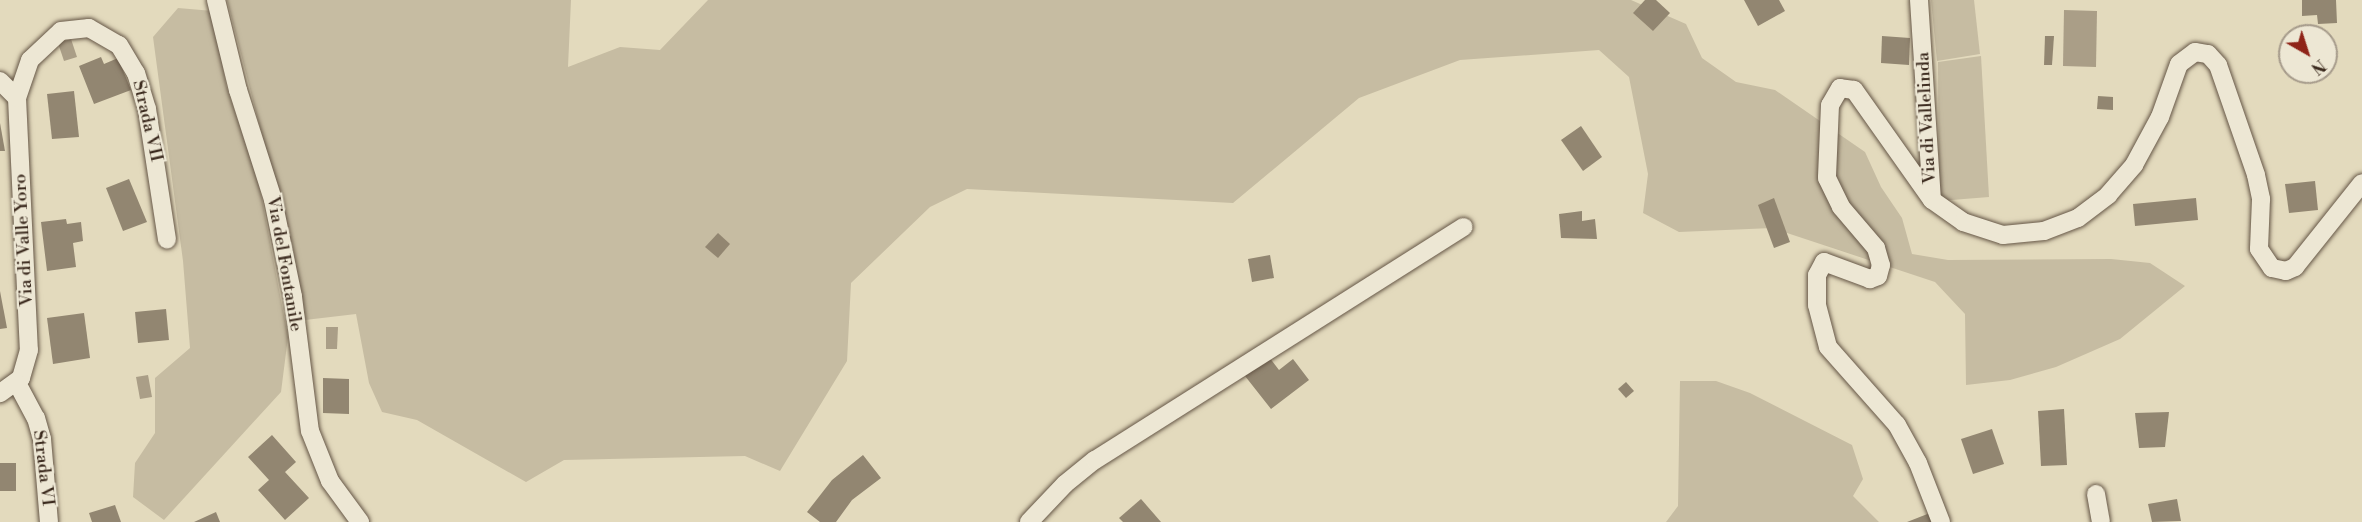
<!DOCTYPE html>
<style>
body{margin:0}
#map{position:relative;width:2362px;height:522px;overflow:hidden;background:#e3dabd;font-family:"Libre Bodoni",serif}
div>[style]{position:absolute}
[style*='--x']{left:calc(var(--x)*1px);top:calc(var(--y)*1px);width:calc(var(--w)*1px);rotate:calc(var(--a)*1deg)}
.green>*{inset:0;background:#c6bca2}
.water>*{inset:0;background:#aa9e87}
.building>*{inset:0;background:#928671}
.roads{filter:drop-shadow(0 0 2px #655646) drop-shadow(0 0 2px #655646)}
.street>*{height:18px;margin:-9px;padding:0 9px;transform-origin:9px;border-radius:9px;background:#ede7d4}
span{translate:-50% -50%;white-space:nowrap;text-align:center;line-height:1.15;-webkit-text-stroke:4.5px #ede7d4;paint-order:stroke}
.street-label{font-size:18px;color:#3b2a1e}
.north{position:absolute;left:2278px;top:24px;width:60px;height:60px;box-sizing:border-box;background:#ede7d4;border:2px solid #a69b8b;border-radius:50%;rotate:141deg;font-size:16px;font-weight:700;line-height:24px;text-align:center;color:#3b2a1e}
.north::after{content:'';display:block;margin:auto;width:21px;height:27px;background:#8f2418;clip-path:polygon(50% 0,100% 100%,50% 72%,0 100%)}
</style>
<div id="map">
<div class="green">
<div style="clip-path:polygon(227px 0,571px 0,568px 67px,620px 47px,660px 50px,708px 0,1631px 0,1686px 24px,1702px 58px,1736px 82px,1775px 90px,1865px 152px,1881px 187px,1902px 218px,1912px 254px,1948px 260px,2111px 259px,2150px 263px,2185px 286px,2120px 339px,2056px 367px,2010px 380px,1966px 385px,1965px 314px,1935px 282px,1772px 228px,1679px 232px,1643px 213px,1648px 174px,1629px 77px,1599px 50px,1460px 60px,1359px 98px,1233px 203px,967px 189px,930px 207px,851px 283px,847px 361px,780px 471px,745px 456px,564px 460px,526px 482px,417px 420px,382px 412px,369px 383px,356px 314px,305px 320px,290px 243px)"></div>
<div style="clip-path:polygon(1931px 0,1974px 0,1980px 54px,1937px 61px)"></div>
<div style="clip-path:polygon(178px 8px,213px 11px,226px 85px,259px 184px,288px 337px,281px 392px,164px 520px,133px 497px,135px 463px,155px 433px,155px 378px,190px 348px,183px 261px,153px 37px)"></div>
<div style="clip-path:polygon(1981px 56px,1989px 197px,1939px 201px,1938px 62px)"></div>
<div style="clip-path:polygon(1680px 381px,1716px 381px,1750px 393px,1852px 445px,1863px 479px,1853px 496px,1879px 522px,1666px 522px,1678px 506px)"></div>
</div>
<div class="water">
<div style="clip-path:polygon(2064px 10px,2097px 11px,2096px 67px,2063px 66px)"></div>
<div style="clip-path:polygon(71px 39px,77px 57px,64px 61px,58px 43px)"></div>
<div style="clip-path:polygon(326px 327px,338px 327px,337px 349px,326px 349px)"></div>
<div style="clip-path:polygon(148px 375px,152px 397px,140px 399px,136px 377px)"></div>
</div>
<div class="building">
<div style="clip-path:polygon(1645px 0,1656px 0,1670px 13px,1653px 31px,1633px 13px)"></div>
<div style="clip-path:polygon(1744px 0,1779px 0,1785px 11px,1758px 26px)"></div>
<div style="clip-path:polygon(2302px 0,2336px 0,2337px 23px,2318px 24px,2317px 15px,2302px 16px)"></div>
<div style="clip-path:polygon(1882px 36px,1910px 38px,1909px 65px,1881px 63px)"></div>
<div style="clip-path:polygon(2045px 36px,2054px 36px,2052px 65px,2044px 65px)"></div>
<div style="clip-path:polygon(101px 57px,104px 64px,118px 58px,131px 90px,94px 104px,79px 66px)"></div>
<div style="clip-path:polygon(74px 91px,79px 137px,52px 139px,47px 94px)"></div>
<div style="clip-path:polygon(2098px 96px,2113px 97px,2113px 110px,2097px 109px)"></div>
<div style="clip-path:polygon(0 123px,5px 151px,0 151px)"></div>
<div style="clip-path:polygon(1581px 126px,1602px 157px,1583px 171px,1561px 140px)"></div>
<div style="clip-path:polygon(129px 179px,147px 222px,123px 231px,106px 188px)"></div>
<div style="clip-path:polygon(2315px 181px,2318px 210px,2289px 213px,2285px 184px)"></div>
<div style="clip-path:polygon(1774px 198px,1790px 242px,1774px 248px,1758px 205px)"></div>
<div style="clip-path:polygon(2196px 198px,2198px 220px,2135px 226px,2133px 204px)"></div>
<div style="clip-path:polygon(1582px 211px,1582px 221px,1595px 219px,1597px 239px,1561px 238px,1559px 214px)"></div>
<div style="clip-path:polygon(66px 219px,67px 224px,81px 222px,83px 241px,73px 243px,76px 267px,47px 271px,41px 222px)"></div>
<div style="clip-path:polygon(718px 233px,730px 244px,718px 258px,705px 247px)"></div>
<div style="clip-path:polygon(1270px 255px,1274px 278px,1252px 282px,1248px 259px)"></div>
<div style="clip-path:polygon(0 291px,7px 328px,0 329px)"></div>
<div style="clip-path:polygon(166px 309px,169px 340px,138px 343px,135px 312px)"></div>
<div style="clip-path:polygon(84px 313px,90px 358px,53px 364px,47px 318px)"></div>
<div style="clip-path:polygon(1269px 357px,1279px 370px,1293px 359px,1309px 380px,1271px 409px,1245px 376px)"></div>
<div style="clip-path:polygon(323px 378px,349px 379px,349px 414px,323px 413px)"></div>
<div style="clip-path:polygon(1626px 382px,1634px 391px,1626px 398px,1618px 389px)"></div>
<div style="clip-path:polygon(2064px 409px,2067px 465px,2041px 466px,2038px 411px)"></div>
<div style="clip-path:polygon(2169px 412px,2165px 447px,2139px 448px,2135px 413px)"></div>
<div style="clip-path:polygon(1992px 429px,2004px 464px,1973px 474px,1961px 439px)"></div>
<div style="clip-path:polygon(272px 435px,296px 462px,285px 472px,309px 498px,285px 520px,258px 490px,269px 480px,248px 457px)"></div>
<div style="clip-path:polygon(863px 455px,881px 478px,852px 500px,836px 522px,820px 522px,807px 512px,832px 480px)"></div>
<div style="clip-path:polygon(0 463px,16px 463px,16px 491px,0 491px)"></div>
<div style="clip-path:polygon(1141px 499px,1161px 522px,1123px 522px,1119px 518px)"></div>
<div style="clip-path:polygon(2177px 499px,2181px 521px,2152px 522px,2148px 504px)"></div>
<div style="clip-path:polygon(115px 505px,121px 522px,92px 522px,89px 513px)"></div>
<div style="clip-path:polygon(216px 512px,220px 522px,194px 522px)"></div>
<div style="clip-path:polygon(1930px 513px,1933px 522px,1907px 522px)"></div>
</div>
<div class="roads">
<div class="street">
<div style="--x:216;--y:0;--w:93;--a:76.3"></div>
<div style="--x:238;--y:90;--w:115;--a:72.3"></div>
<div style="--x:273;--y:200;--w:99;--a:78.3"></div>
<div style="--x:293;--y:297;--w:135;--a:82.8"></div>
<div style="--x:310;--y:431;--w:54;--a:68.2"></div>
<div style="--x:330;--y:481;--w:51;--a:53.8"></div>
<div style="--x:1919;--y:0;--w:200;--a:86.3"></div>
<div style="--x:1932;--y:200;--w:135;--a:-125.3"></div>
<div style="--x:1854;--y:90;--w:14;--a:-172"></div>
<div style="--x:1840;--y:88;--w:20;--a:120"></div>
<div style="--x:1830;--y:105;--w:73;--a:92.4"></div>
<div style="--x:1827;--y:178;--w:32;--a:64"></div>
<div style="--x:1841;--y:207;--w:54;--a:49.5"></div>
<div style="--x:1876;--y:248;--w:18;--a:74"></div>
<div style="--x:1881;--y:265;--w:11;--a:105"></div>
<div style="--x:1878;--y:276;--w:9;--a:159"></div>
<div style="--x:1870;--y:279;--w:49;--a:-159.7"></div>
<div style="--x:1824;--y:262;--w:15;--a:118"></div>
<div style="--x:1817;--y:275;--w:30;--a:90"></div>
<div style="--x:1817;--y:305;--w:43;--a:75.3"></div>
<div style="--x:1828;--y:347;--w:104;--a:48.5"></div>
<div style="--x:1897;--y:425;--w:43;--a:61.1"></div>
<div style="--x:1918;--y:463;--w:63;--a:68.7"></div>
<div style="--x:0;--y:81;--w:24;--a:45"></div>
<div style="--x:17;--y:98;--w:252;--a:87.3"></div>
<div style="--x:29;--y:350;--w:29;--a:106"></div>
<div style="--x:21;--y:378;--w:26;--a:144"></div>
<div style="--x:17;--y:98;--w:40;--a:-71.1"></div>
<div style="--x:30;--y:60;--w:42;--a:-43.1"></div>
<div style="--x:61;--y:31;--w:28;--a:-6"></div>
<div style="--x:89;--y:28;--w:34;--a:30"></div>
<div style="--x:119;--y:45;--w:33;--a:59"></div>
<div style="--x:136;--y:73;--w:38;--a:73"></div>
<div style="--x:147;--y:109;--w:132;--a:81.3"></div>
<div style="--x:1932;--y:200;--w:38;--a:35"></div>
<div style="--x:1963;--y:222;--w:42;--a:18"></div>
<div style="--x:2003;--y:235;--w:41;--a:-5.6"></div>
<div style="--x:2044;--y:231;--w:36;--a:-21"></div>
<div style="--x:2078;--y:218;--w:38;--a:-37"></div>
<div style="--x:2108;--y:195;--w:40;--a:-49"></div>
<div style="--x:2134;--y:165;--w:55;--a:-61.6"></div>
<div style="--x:2160;--y:117;--w:56;--a:-70.3"></div>
<div style="--x:2179;--y:64;--w:20;--a:-37"></div>
<div style="--x:2195;--y:52;--w:13;--a:9"></div>
<div style="--x:2208;--y:54;--w:15;--a:48"></div>
<div style="--x:2218;--y:65;--w:116;--a:70.9"></div>
<div style="--x:2256;--y:175;--w:25;--a:78"></div>
<div style="--x:2261;--y:199;--w:50;--a:92.3"></div>
<div style="--x:2259;--y:249;--w:23;--a:56"></div>
<div style="--x:2272;--y:268;--w:14;--a:12"></div>
<div style="--x:2286;--y:271;--w:10;--a:-24"></div>
<div style="--x:2295;--y:267;--w:107;--a:-51.4"></div>
<div style="--x:17;--y:383;--w:40;--a:62"></div>
<div style="--x:36;--y:418;--w:22;--a:74"></div>
<div style="--x:42;--y:439;--w:83;--a:85.2"></div>
<div style="--x:2096;--y:494;--w:28;--a:80"></div>
<div style="--x:1029;--y:522;--w:52;--a:-46.5"></div>
<div style="--x:1065;--y:484;--w:38;--a:-39"></div>
<div style="--x:1095;--y:460;--w:436;--a:-32.3"></div>
</div>
</div>
<div class="street-label">
<span style="left:1927px;top:118px;rotate:-93deg">Via di Vallelinda</span>
<span style="left:147px;top:121px;rotate:77deg">Strada VII</span>
<span style="left:24px;top:240px;rotate:-93deg">Via di Valle Yoro</span>
<span style="left:284px;top:264px;rotate:80deg">Via del Fontanile</span>
<span style="left:43px;top:468px;rotate:83deg">Strada VI</span>
</div>
<div class="north">N</div>
</div>
